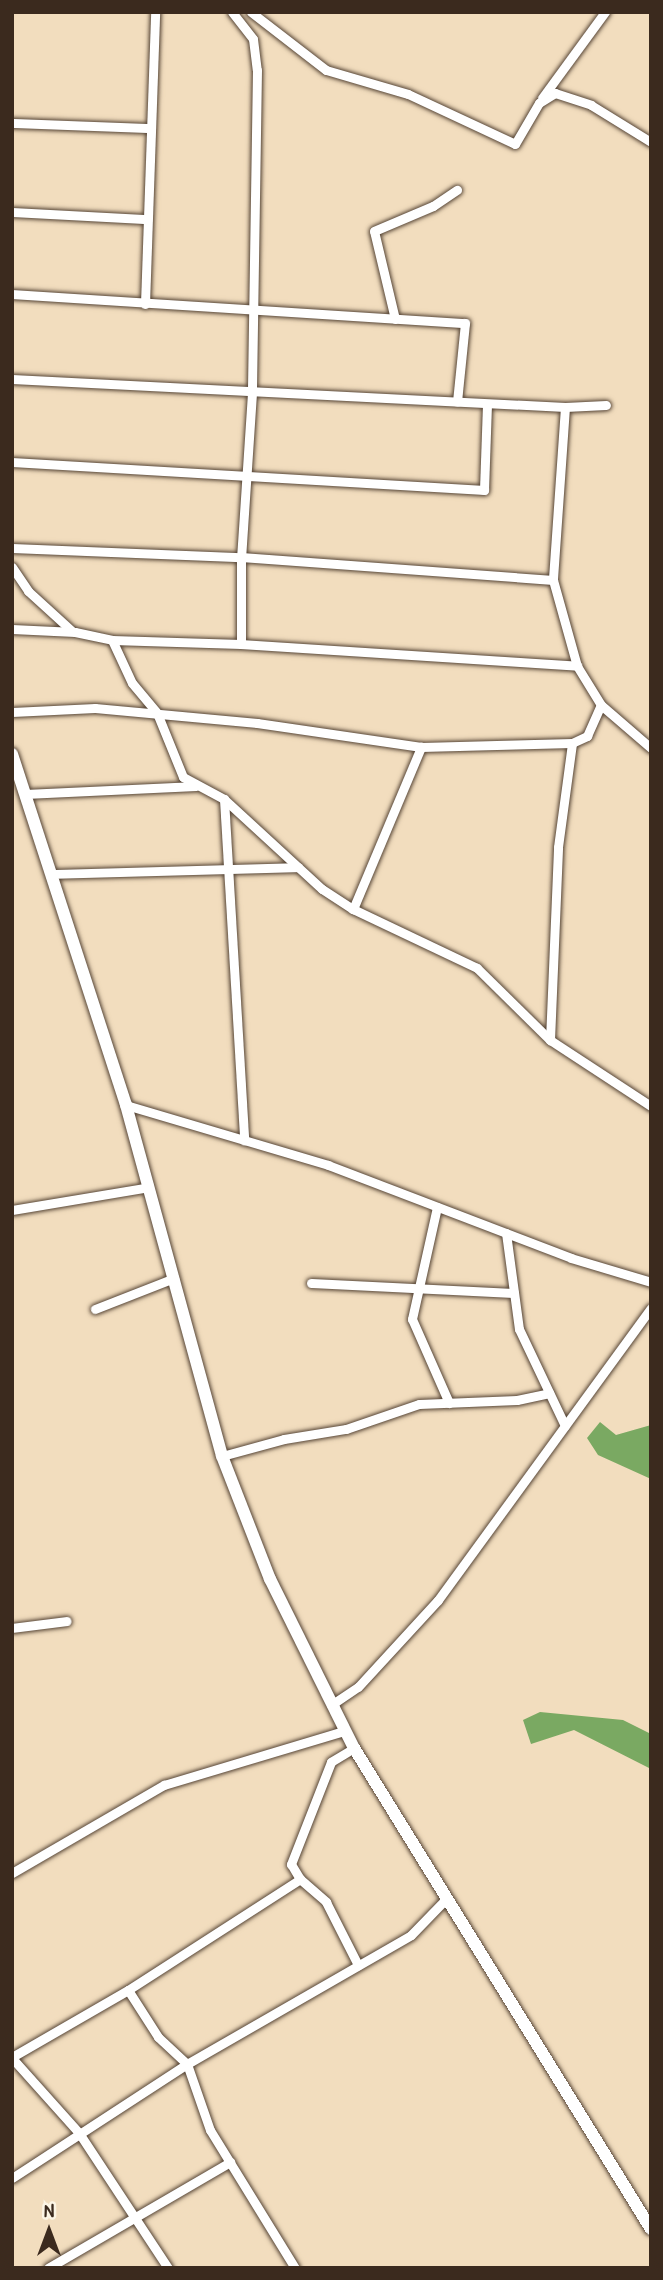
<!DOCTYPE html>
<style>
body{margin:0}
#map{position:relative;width:663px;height:2280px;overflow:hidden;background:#f2ddbe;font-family:"Patrick Hand",sans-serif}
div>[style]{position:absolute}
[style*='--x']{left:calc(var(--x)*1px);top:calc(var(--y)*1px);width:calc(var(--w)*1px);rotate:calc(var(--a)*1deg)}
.forest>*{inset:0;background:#7aa962}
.roads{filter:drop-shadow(0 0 2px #564536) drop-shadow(0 0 2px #564536)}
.street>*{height:9px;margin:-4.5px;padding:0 4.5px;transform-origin:4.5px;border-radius:4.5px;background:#fff}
.secondary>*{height:12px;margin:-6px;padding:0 6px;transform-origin:6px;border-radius:6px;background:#fff}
span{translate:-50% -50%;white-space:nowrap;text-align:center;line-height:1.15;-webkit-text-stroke:6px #fcf5e5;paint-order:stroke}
.frame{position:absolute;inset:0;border:14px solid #3b2a1e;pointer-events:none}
.north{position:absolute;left:14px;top:2196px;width:70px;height:70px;-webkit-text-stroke:5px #fcf5e5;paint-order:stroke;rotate:0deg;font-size:19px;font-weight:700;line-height:28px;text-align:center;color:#3b2a1e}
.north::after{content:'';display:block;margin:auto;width:24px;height:32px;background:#3b2a1e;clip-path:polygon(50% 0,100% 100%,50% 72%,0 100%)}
</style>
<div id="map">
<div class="forest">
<div style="clip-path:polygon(600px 1422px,616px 1435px,651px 1425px,651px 1479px,598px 1455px,587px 1438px)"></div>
<div style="clip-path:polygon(540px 1712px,623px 1720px,651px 1734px,651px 1769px,574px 1730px,531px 1744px,523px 1720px)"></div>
</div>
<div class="roads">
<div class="street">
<div style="--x:232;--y:12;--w:34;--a:52"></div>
<div style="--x:253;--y:39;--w:31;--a:83"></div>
<div style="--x:257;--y:70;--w:323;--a:90.9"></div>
<div style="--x:252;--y:393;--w:164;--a:93.8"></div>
<div style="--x:241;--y:557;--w:87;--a:90"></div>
<div style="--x:251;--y:12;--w:95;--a:37.7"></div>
<div style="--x:326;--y:70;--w:85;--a:16.3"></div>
<div style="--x:408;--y:94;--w:118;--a:25"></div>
<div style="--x:515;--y:144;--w:48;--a:-59.7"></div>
<div style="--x:539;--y:103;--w:19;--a:-32"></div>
<div style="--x:555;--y:93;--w:38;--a:18"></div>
<div style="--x:591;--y:105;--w:70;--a:31.7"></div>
<div style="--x:542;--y:98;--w:107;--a:-53.8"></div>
<div style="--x:12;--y:123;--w:137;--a:2.1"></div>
<div style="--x:12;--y:212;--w:132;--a:3"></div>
<div style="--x:12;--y:294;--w:454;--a:3.7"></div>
<div style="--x:465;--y:323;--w:79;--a:95.8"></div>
<div style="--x:145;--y:304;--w:292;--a:-88"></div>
<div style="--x:395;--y:319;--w:90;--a:-103.4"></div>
<div style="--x:374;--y:231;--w:64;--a:-23"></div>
<div style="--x:433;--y:206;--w:29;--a:-34"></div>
<div style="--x:12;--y:379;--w:554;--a:2.9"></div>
<div style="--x:565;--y:407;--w:41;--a:-2.8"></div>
<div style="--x:565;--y:407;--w:173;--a:94"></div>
<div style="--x:553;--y:580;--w:89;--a:74.4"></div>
<div style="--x:12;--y:462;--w:473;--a:3.4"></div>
<div style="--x:484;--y:490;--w:86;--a:-88"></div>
<div style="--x:12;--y:548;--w:229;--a:2.3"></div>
<div style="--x:241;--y:557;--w:313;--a:4.2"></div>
<div style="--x:12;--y:567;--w:29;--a:56"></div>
<div style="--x:28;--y:591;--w:59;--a:42.3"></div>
<div style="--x:12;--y:629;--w:63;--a:2.7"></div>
<div style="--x:75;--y:632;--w:38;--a:12"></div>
<div style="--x:112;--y:640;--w:129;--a:1.8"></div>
<div style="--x:241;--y:644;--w:337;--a:3.7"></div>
<div style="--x:577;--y:666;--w:46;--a:58.4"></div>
<div style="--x:601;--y:705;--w:66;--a:40.7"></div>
<div style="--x:112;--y:640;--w:47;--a:65.1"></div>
<div style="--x:132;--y:683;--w:39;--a:50"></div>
<div style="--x:157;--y:713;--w:69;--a:67.9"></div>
<div style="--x:183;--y:777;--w:47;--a:28.2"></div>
<div style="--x:224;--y:799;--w:133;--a:42.6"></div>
<div style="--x:322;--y:889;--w:37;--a:33"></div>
<div style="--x:353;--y:909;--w:137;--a:25.4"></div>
<div style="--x:477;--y:968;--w:103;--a:44.6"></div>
<div style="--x:550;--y:1040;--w:121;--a:33.2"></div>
<div style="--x:12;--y:712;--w:83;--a:-2.8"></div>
<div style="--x:95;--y:708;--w:163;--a:5.3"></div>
<div style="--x:257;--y:723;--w:166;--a:8.3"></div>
<div style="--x:421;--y:747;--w:151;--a:-1.5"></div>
<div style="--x:572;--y:743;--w:17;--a:-25"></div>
<div style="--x:587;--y:736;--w:34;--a:-66"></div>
<div style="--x:25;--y:794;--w:171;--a:-2.7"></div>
<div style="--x:224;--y:799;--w:342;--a:86.6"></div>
<div style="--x:51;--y:874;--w:247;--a:-1.6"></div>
<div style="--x:353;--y:909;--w:176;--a:-67.2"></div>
<div style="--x:550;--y:1040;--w:193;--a:-87.6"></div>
<div style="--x:558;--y:847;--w:105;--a:-82.3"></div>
<div style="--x:126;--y:1105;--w:211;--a:16.5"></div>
<div style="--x:328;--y:1165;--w:260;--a:20.9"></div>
<div style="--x:571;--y:1258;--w:84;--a:16.7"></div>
<div style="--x:437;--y:1207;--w:115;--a:102.6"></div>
<div style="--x:412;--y:1319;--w:92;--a:66.2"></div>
<div style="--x:12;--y:1210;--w:139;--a:-9.5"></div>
<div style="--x:506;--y:1233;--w:97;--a:82.3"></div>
<div style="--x:519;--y:1329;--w:107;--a:64.6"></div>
<div style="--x:311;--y:1283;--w:203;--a:2.8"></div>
<div style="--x:95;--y:1309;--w:85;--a:-21.4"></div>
<div style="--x:222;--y:1456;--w:64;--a:-15.3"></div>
<div style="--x:284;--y:1439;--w:63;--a:-9.2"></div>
<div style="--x:346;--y:1429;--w:77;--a:-18.9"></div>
<div style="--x:419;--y:1404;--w:98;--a:-2.3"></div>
<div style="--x:517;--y:1400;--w:33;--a:-12"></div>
<div style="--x:12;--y:1628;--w:55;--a:-7.3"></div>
<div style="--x:331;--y:1705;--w:32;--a:-34"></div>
<div style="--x:358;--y:1687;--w:118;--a:-47.4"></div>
<div style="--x:438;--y:1600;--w:361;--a:-53.9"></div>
<div style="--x:354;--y:1748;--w:27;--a:149"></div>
<div style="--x:331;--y:1762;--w:110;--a:111.4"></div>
<div style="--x:291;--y:1864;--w:17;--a:59"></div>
<div style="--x:300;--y:1879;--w:35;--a:41"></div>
<div style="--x:326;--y:1902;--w:71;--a:63.1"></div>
<div style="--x:12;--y:1873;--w:176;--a:-30.1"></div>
<div style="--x:164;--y:1785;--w:188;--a:-16.7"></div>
<div style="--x:128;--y:1990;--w:56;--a:57.4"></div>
<div style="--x:158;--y:2037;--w:40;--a:43"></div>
<div style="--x:187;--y:2064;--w:70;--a:70.8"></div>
<div style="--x:210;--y:2130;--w:162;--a:58.4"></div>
<div style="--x:12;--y:2057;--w:134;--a:-30"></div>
<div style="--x:128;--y:1990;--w:205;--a:-32.8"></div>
<div style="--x:12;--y:2058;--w:101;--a:48.2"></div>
<div style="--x:79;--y:2133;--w:162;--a:56.6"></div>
<div style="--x:12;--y:2178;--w:209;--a:-33.1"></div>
<div style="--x:187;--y:2064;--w:258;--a:-29.9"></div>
<div style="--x:411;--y:1935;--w:52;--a:-45.8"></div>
<div style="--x:48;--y:2268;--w:211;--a:-30.2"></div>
</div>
<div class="secondary">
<div style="--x:12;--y:754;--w:369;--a:72"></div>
<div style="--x:126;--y:1105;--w:364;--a:74.7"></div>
<div style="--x:222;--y:1456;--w:132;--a:68.7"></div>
<div style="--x:270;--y:1579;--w:189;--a:63.6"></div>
<div style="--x:354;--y:1748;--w:565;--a:58.31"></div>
</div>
</div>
<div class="frame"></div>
<div class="north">N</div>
</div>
